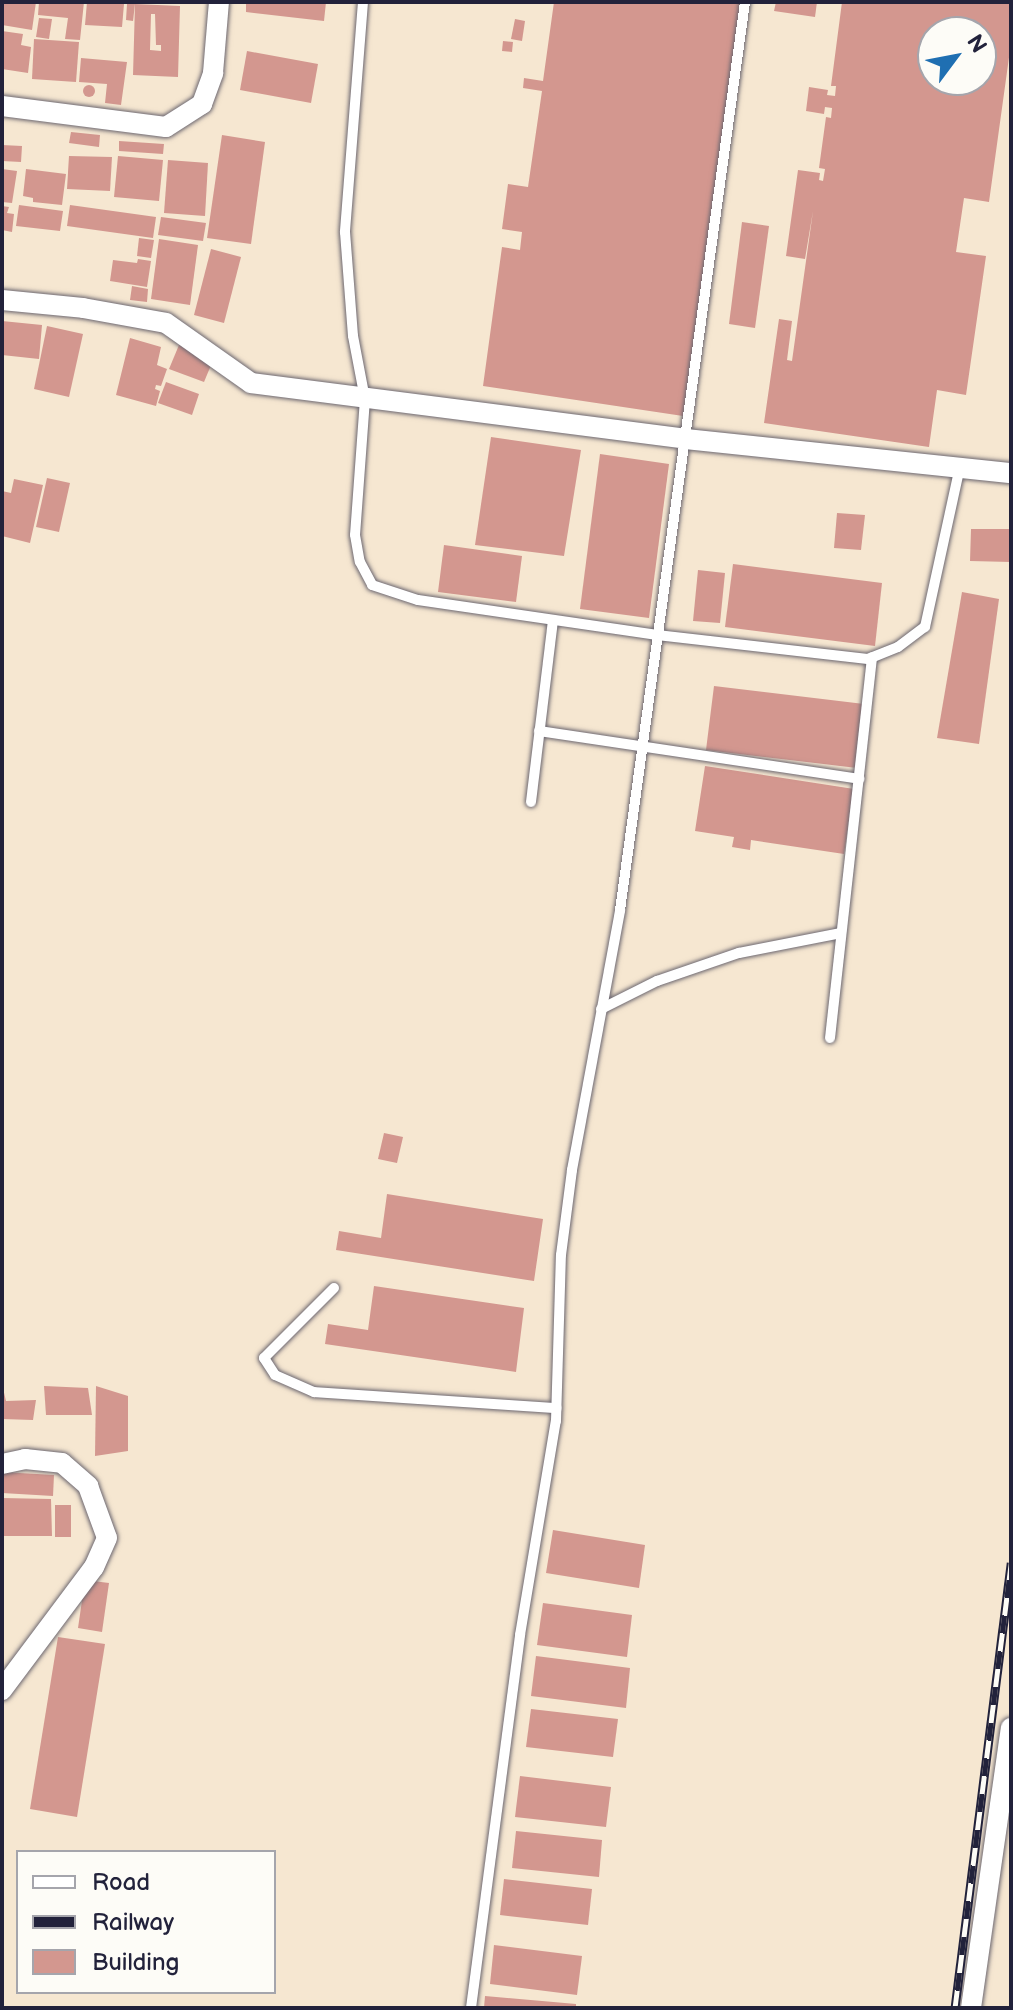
<!DOCTYPE html>
<style>
body{margin:0}
#map{position:relative;width:1013px;height:2010px;overflow:hidden;background:#f6e7d1;font-family:"Balsamiq Sans",sans-serif}
div>[style]{position:absolute}
[style*='--x']{left:calc(var(--x)*1px);top:calc(var(--y)*1px);width:calc(var(--w)*1px);rotate:calc(var(--a)*1deg)}
.building>*{inset:0;background:#d3978f}
.round{border-radius:50%}
.roads{filter:drop-shadow(0 0 2px #6c6770) drop-shadow(0 0 2px #6c6770)}
.service>*{height:10px;margin:-5px;padding:0 5px;transform-origin:5px;border-radius:5px;background:#fff}
.minor>*{height:20px;margin:-10px;padding:0 10px;transform-origin:10px;border-radius:10px;background:#fff}
.rail>*{height:9px;margin-top:-4.5px;transform-origin:0;background:repeating-linear-gradient(90deg,#fdfcf7 0 18px,#22223b 0 36px);box-sizing:border-box;border-block:2px solid #22223b}
span{translate:-50% -50%;white-space:nowrap;text-align:center;line-height:1.15;-webkit-text-stroke:6px #fdfcf7;paint-order:stroke}
.frame{position:absolute;inset:0;border:4px solid #22223b;pointer-events:none}
.legend{position:absolute;left:16px;top:1850px;width:260px;height:144px;box-sizing:border-box;background:#fdfcf7;border:2px solid #a5a5ac;margin:0;padding:10px 14px;list-style:none;font-size:24px;color:#22223b}
.legend li{display:flex;align-items:center;gap:16px;height:40px}
.legend b{width:40px;border:2px solid #a5a5ac}
.north{position:absolute;left:917px;top:16px;width:80px;height:80px;box-sizing:border-box;background:#fdfcf7;border:2px solid #a5a5ac;border-radius:50%;rotate:58deg;font-size:22px;font-weight:700;line-height:32px;text-align:center;color:#22223b}
.north::after{content:'';display:block;margin:auto;width:28px;height:36px;background:#1f6fb2;clip-path:polygon(50% 0,100% 100%,50% 72%,0 100%)}
</style>
<div id="map">
<div class="building">
<div style="clip-path:polygon(2px 2px,36px 2px,32px 30px,2px 25px)"></div>
<div style="clip-path:polygon(39px 2px,84px 2px,80px 40px,65px 39px,68px 18px,38px 15px)"></div>
<div style="clip-path:polygon(87px 2px,124px 4px,122px 27px,85px 25px)"></div>
<div style="clip-path:polygon(246px 2px,326px 2px,324px 21px,246px 12px)"></div>
<div style="clip-path:polygon(554px 2px,741px 2px,683px 416px,483px 386px,502px 247px,520px 250px,522px 232px,502px 229px,508px 184px,528px 187px,542px 91px,523px 88px,524px 78px,543px 81px)"></div>
<div style="clip-path:polygon(776px 2px,817px 2px,815px 17px,774px 11px)"></div>
<div style="clip-path:polygon(evenodd,842px 2px,1011px 2px,1011px 43px,989px 202px,964px 198px,956px 252px,986px 256px,966px 395px,937px 390px,929px 447px,764px 423px,779px 319px,792px 321px,787px 360px,792px 361px,813px 211px,805px 259px,786px 256px,798px 170px,820px 173px,819px 180px,823px 181px,825px 169px,819px 168px,826px 117px,831px 118px,832px 108px,825px 107px,824px 114px,806px 111px,809px 87px,828px 90px,827px 95px,835px 96px,836px 86px,831px 86px,842px 2px,933px 32px,981px 32px,981px 80px,933px 80px,933px 32px)"></div>
<div style="clip-path:polygon(127px 4px,135px 4px,133px 21px,126px 20px)"></div>
<div style="clip-path:polygon(evenodd,135px 4px,180px 6px,178px 77px,133px 75px,135px 4px,151px 14px,155px 14px,156px 45px,161px 45px,161px 51px,150px 50px,151px 14px)"></div>
<div style="clip-path:polygon(39px 18px,52px 19px,49px 39px,36px 37px)"></div>
<div style="clip-path:polygon(515px 19px,525px 21px,522px 41px,511px 39px)"></div>
<div style="clip-path:polygon(2px 31px,23px 34px,21px 45px,31px 47px,28px 73px,2px 69px)"></div>
<div style="clip-path:polygon(34px 39px,79px 42px,76px 82px,32px 79px)"></div>
<div style="clip-path:polygon(503px 41px,513px 42px,512px 52px,502px 51px)"></div>
<div style="clip-path:polygon(247px 51px,318px 64px,311px 103px,240px 90px)"></div>
<div style="clip-path:polygon(81px 58px,127px 62px,121px 105px,105px 103px,107px 84px,79px 82px)"></div>
<div class="round" style="left:83px;top:85px;width:12px;height:12px"></div>
<div style="clip-path:polygon(71px 132px,100px 135px,99px 147px,69px 143px)"></div>
<div style="clip-path:polygon(222px 135px,265px 142px,251px 244px,207px 238px)"></div>
<div style="clip-path:polygon(119px 141px,164px 144px,163px 154px,119px 151px)"></div>
<div style="clip-path:polygon(2px 145px,22px 146px,21px 162px,2px 161px)"></div>
<div style="clip-path:polygon(69px 156px,112px 157px,110px 191px,67px 189px)"></div>
<div style="clip-path:polygon(118px 156px,163px 160px,159px 201px,114px 197px)"></div>
<div style="clip-path:polygon(168px 160px,208px 163px,205px 216px,164px 213px)"></div>
<div style="clip-path:polygon(2px 169px,17px 171px,12px 203px,2px 202px)"></div>
<div style="clip-path:polygon(26px 169px,66px 174px,62px 205px,33px 202px,33px 198px,23px 196px)"></div>
<div style="clip-path:polygon(19px 205px,63px 211px,60px 231px,16px 226px)"></div>
<div style="clip-path:polygon(70px 205px,156px 217px,153px 238px,67px 226px)"></div>
<div style="clip-path:polygon(2px 206px,9px 207px,7px 213px,14px 214px,12px 232px,2px 230px)"></div>
<div style="clip-path:polygon(161px 217px,206px 223px,203px 241px,158px 235px)"></div>
<div style="clip-path:polygon(742px 222px,769px 226px,755px 328px,729px 324px)"></div>
<div style="clip-path:polygon(139px 238px,154px 240px,151px 258px,137px 256px)"></div>
<div style="clip-path:polygon(159px 239px,198px 245px,190px 305px,151px 299px)"></div>
<div style="clip-path:polygon(211px 249px,241px 257px,224px 323px,194px 315px)"></div>
<div style="clip-path:polygon(138px 259px,151px 261px,147px 287px,110px 281px,113px 260px,137px 263px)"></div>
<div style="clip-path:polygon(132px 286px,148px 289px,147px 302px,130px 300px)"></div>
<div style="clip-path:polygon(2px 321px,42px 325px,39px 359px,2px 355px)"></div>
<div style="clip-path:polygon(47px 326px,83px 334px,69px 397px,34px 389px)"></div>
<div style="clip-path:polygon(130px 338px,161px 347px,157px 365px,167px 369px,161px 386px,156px 385px,155px 389px,160px 391px,156px 406px,116px 395px)"></div>
<div style="clip-path:polygon(179px 345px,214px 358px,204px 382px,169px 369px)"></div>
<div style="clip-path:polygon(166px 382px,199px 394px,192px 415px,158px 403px)"></div>
<div style="clip-path:polygon(491px 437px,581px 450px,564px 556px,475px 545px)"></div>
<div style="clip-path:polygon(600px 454px,669px 464px,649px 618px,580px 609px)"></div>
<div style="clip-path:polygon(47px 478px,70px 483px,59px 532px,36px 527px)"></div>
<div style="clip-path:polygon(14px 479px,43px 485px,30px 543px,2px 536px,2px 491px,11px 493px)"></div>
<div style="clip-path:polygon(837px 513px,865px 515px,861px 550px,834px 548px)"></div>
<div style="clip-path:polygon(971px 529px,1011px 529px,1011px 562px,970px 561px)"></div>
<div style="clip-path:polygon(444px 545px,522px 556px,516px 602px,438px 592px)"></div>
<div style="clip-path:polygon(733px 564px,882px 583px,875px 646px,725px 627px)"></div>
<div style="clip-path:polygon(698px 570px,725px 573px,720px 623px,693px 621px)"></div>
<div style="clip-path:polygon(962px 592px,999px 599px,979px 744px,937px 738px)"></div>
<div style="clip-path:polygon(714px 686px,864px 704px,857px 768px,706px 750px)"></div>
<div style="clip-path:polygon(705px 766px,854px 789px,844px 854px,751px 840px,750px 850px,732px 847px,734px 837px,695px 831px)"></div>
<div style="clip-path:polygon(384px 1133px,403px 1137px,397px 1163px,378px 1159px)"></div>
<div style="clip-path:polygon(387px 1194px,543px 1219px,534px 1281px,336px 1250px,339px 1231px,381px 1238px)"></div>
<div style="clip-path:polygon(374px 1286px,524px 1308px,516px 1372px,325px 1344px,328px 1324px,368px 1330px)"></div>
<div style="clip-path:polygon(2px 1384px,6px 1401px,36px 1400px,33px 1420px,2px 1419px)"></div>
<div style="clip-path:polygon(44px 1386px,88px 1388px,92px 1415px,46px 1415px)"></div>
<div style="clip-path:polygon(96px 1386px,128px 1396px,128px 1451px,95px 1456px)"></div>
<div style="clip-path:polygon(2px 1472px,54px 1475px,53px 1496px,2px 1493px)"></div>
<div style="clip-path:polygon(2px 1498px,51px 1499px,52px 1536px,2px 1536px)"></div>
<div style="clip-path:polygon(55px 1505px,71px 1505px,71px 1537px,55px 1537px)"></div>
<div style="clip-path:polygon(553px 1530px,645px 1545px,639px 1588px,546px 1573px)"></div>
<div style="clip-path:polygon(85px 1580px,109px 1583px,102px 1632px,78px 1628px)"></div>
<div style="clip-path:polygon(543px 1603px,632px 1615px,627px 1657px,537px 1645px)"></div>
<div style="clip-path:polygon(58px 1637px,105px 1644px,77px 1817px,30px 1809px)"></div>
<div style="clip-path:polygon(536px 1656px,630px 1668px,626px 1708px,531px 1696px)"></div>
<div style="clip-path:polygon(531px 1709px,618px 1719px,613px 1757px,526px 1747px)"></div>
<div style="clip-path:polygon(520px 1776px,611px 1787px,606px 1827px,515px 1817px)"></div>
<div style="clip-path:polygon(516px 1831px,602px 1840px,599px 1877px,512px 1868px)"></div>
<div style="clip-path:polygon(504px 1879px,592px 1889px,588px 1925px,500px 1915px)"></div>
<div style="clip-path:polygon(494px 1945px,582px 1956px,577px 1995px,490px 1984px)"></div>
<div style="clip-path:polygon(485px 1996px,576px 2004px,576px 2008px,484px 2008px)"></div>
</div>
<div class="roads">
<div class="service">
<div style="--x:363;--y:2;--w:231;--a:94.5"></div>
<div style="--x:345;--y:232;--w:104;--a:85.6"></div>
<div style="--x:353;--y:336;--w:64;--a:79.2"></div>
<div style="--x:365;--y:399;--w:136;--a:94.2"></div>
<div style="--x:355;--y:535;--w:27;--a:80"></div>
<div style="--x:360;--y:562;--w:26;--a:62"></div>
<div style="--x:372;--y:585;--w:48;--a:18.1"></div>
<div style="--x:418;--y:600;--w:242;--a:8.3"></div>
<div style="--x:657;--y:635;--w:212;--a:6.5"></div>
<div style="--x:868;--y:659;--w:32;--a:-22"></div>
<div style="--x:898;--y:647;--w:34;--a:-37"></div>
<div style="--x:925;--y:627;--w:165;--a:-77.7"></div>
<div style="--x:539;--y:731;--w:324;--a:8.5"></div>
<div style="--x:531;--y:802;--w:183;--a:-83.1"></div>
<div style="--x:601;--y:1009;--w:63;--a:-26.6"></div>
<div style="--x:657;--y:981;--w:87;--a:-18.9"></div>
<div style="--x:739;--y:953;--w:104;--a:-11.1"></div>
<div style="--x:830;--y:1038;--w:383;--a:-83.7"></div>
<div style="--x:334;--y:1288;--w:99;--a:135"></div>
<div style="--x:264;--y:1358;--w:20;--a:57"></div>
<div style="--x:275;--y:1375;--w:43;--a:23.6"></div>
<div style="--x:314;--y:1392;--w:243;--a:3.8"></div>
<div style="--x:471;--y:2008;--w:376;--a:-82.5"></div>
<div style="--x:520;--y:1635;--w:217;--a:-80.5"></div>
<div style="--x:556;--y:1421;--w:166;--a:-88.3"></div>
<div style="--x:561;--y:1255;--w:86;--a:-82.6"></div>
<div style="--x:572;--y:1170;--w:264;--a:-79.5"></div>
<div style="--x:620;--y:910;--w:917;--a:-82.16"></div>
</div>
<div class="minor">
<div style="--x:2;--y:106;--w:165;--a:7.3"></div>
<div style="--x:166;--y:127;--w:43;--a:-32.6"></div>
<div style="--x:202;--y:104;--w:33;--a:-70"></div>
<div style="--x:213;--y:73;--w:71;--a:-85.2"></div>
<div style="--x:2;--y:300;--w:81;--a:5.6"></div>
<div style="--x:83;--y:308;--w:84;--a:10.2"></div>
<div style="--x:166;--y:323;--w:104;--a:35.2"></div>
<div style="--x:251;--y:383;--w:439;--a:7.3"></div>
<div style="--x:686;--y:439;--w:327;--a:6"></div>
<div style="--x:2;--y:1464;--w:24;--a:-12"></div>
<div style="--x:25;--y:1459;--w:37;--a:6"></div>
<div style="--x:62;--y:1463;--w:35;--a:41"></div>
<div style="--x:88;--y:1486;--w:55;--a:69.9"></div>
<div style="--x:107;--y:1538;--w:32;--a:114"></div>
<div style="--x:94;--y:1567;--w:154;--a:126.8"></div>
<div style="--x:971;--y:2008;--w:283;--a:-81.9"></div>
</div>
</div>
<div class="rail">
<div style="--x:955;--y:2008;--w:449;--a:-82.8"></div>
</div>
<div class="frame"></div>
<ul class="legend">
<li><b style="height:10px;background:#fff"></b>Road</li>
<li><b style="height:10px;background:#22223b"></b>Railway</li>
<li><b style="height:22px;background:#d3978f"></b>Building</li>
</ul>
<div class="north">N</div>
</div>
